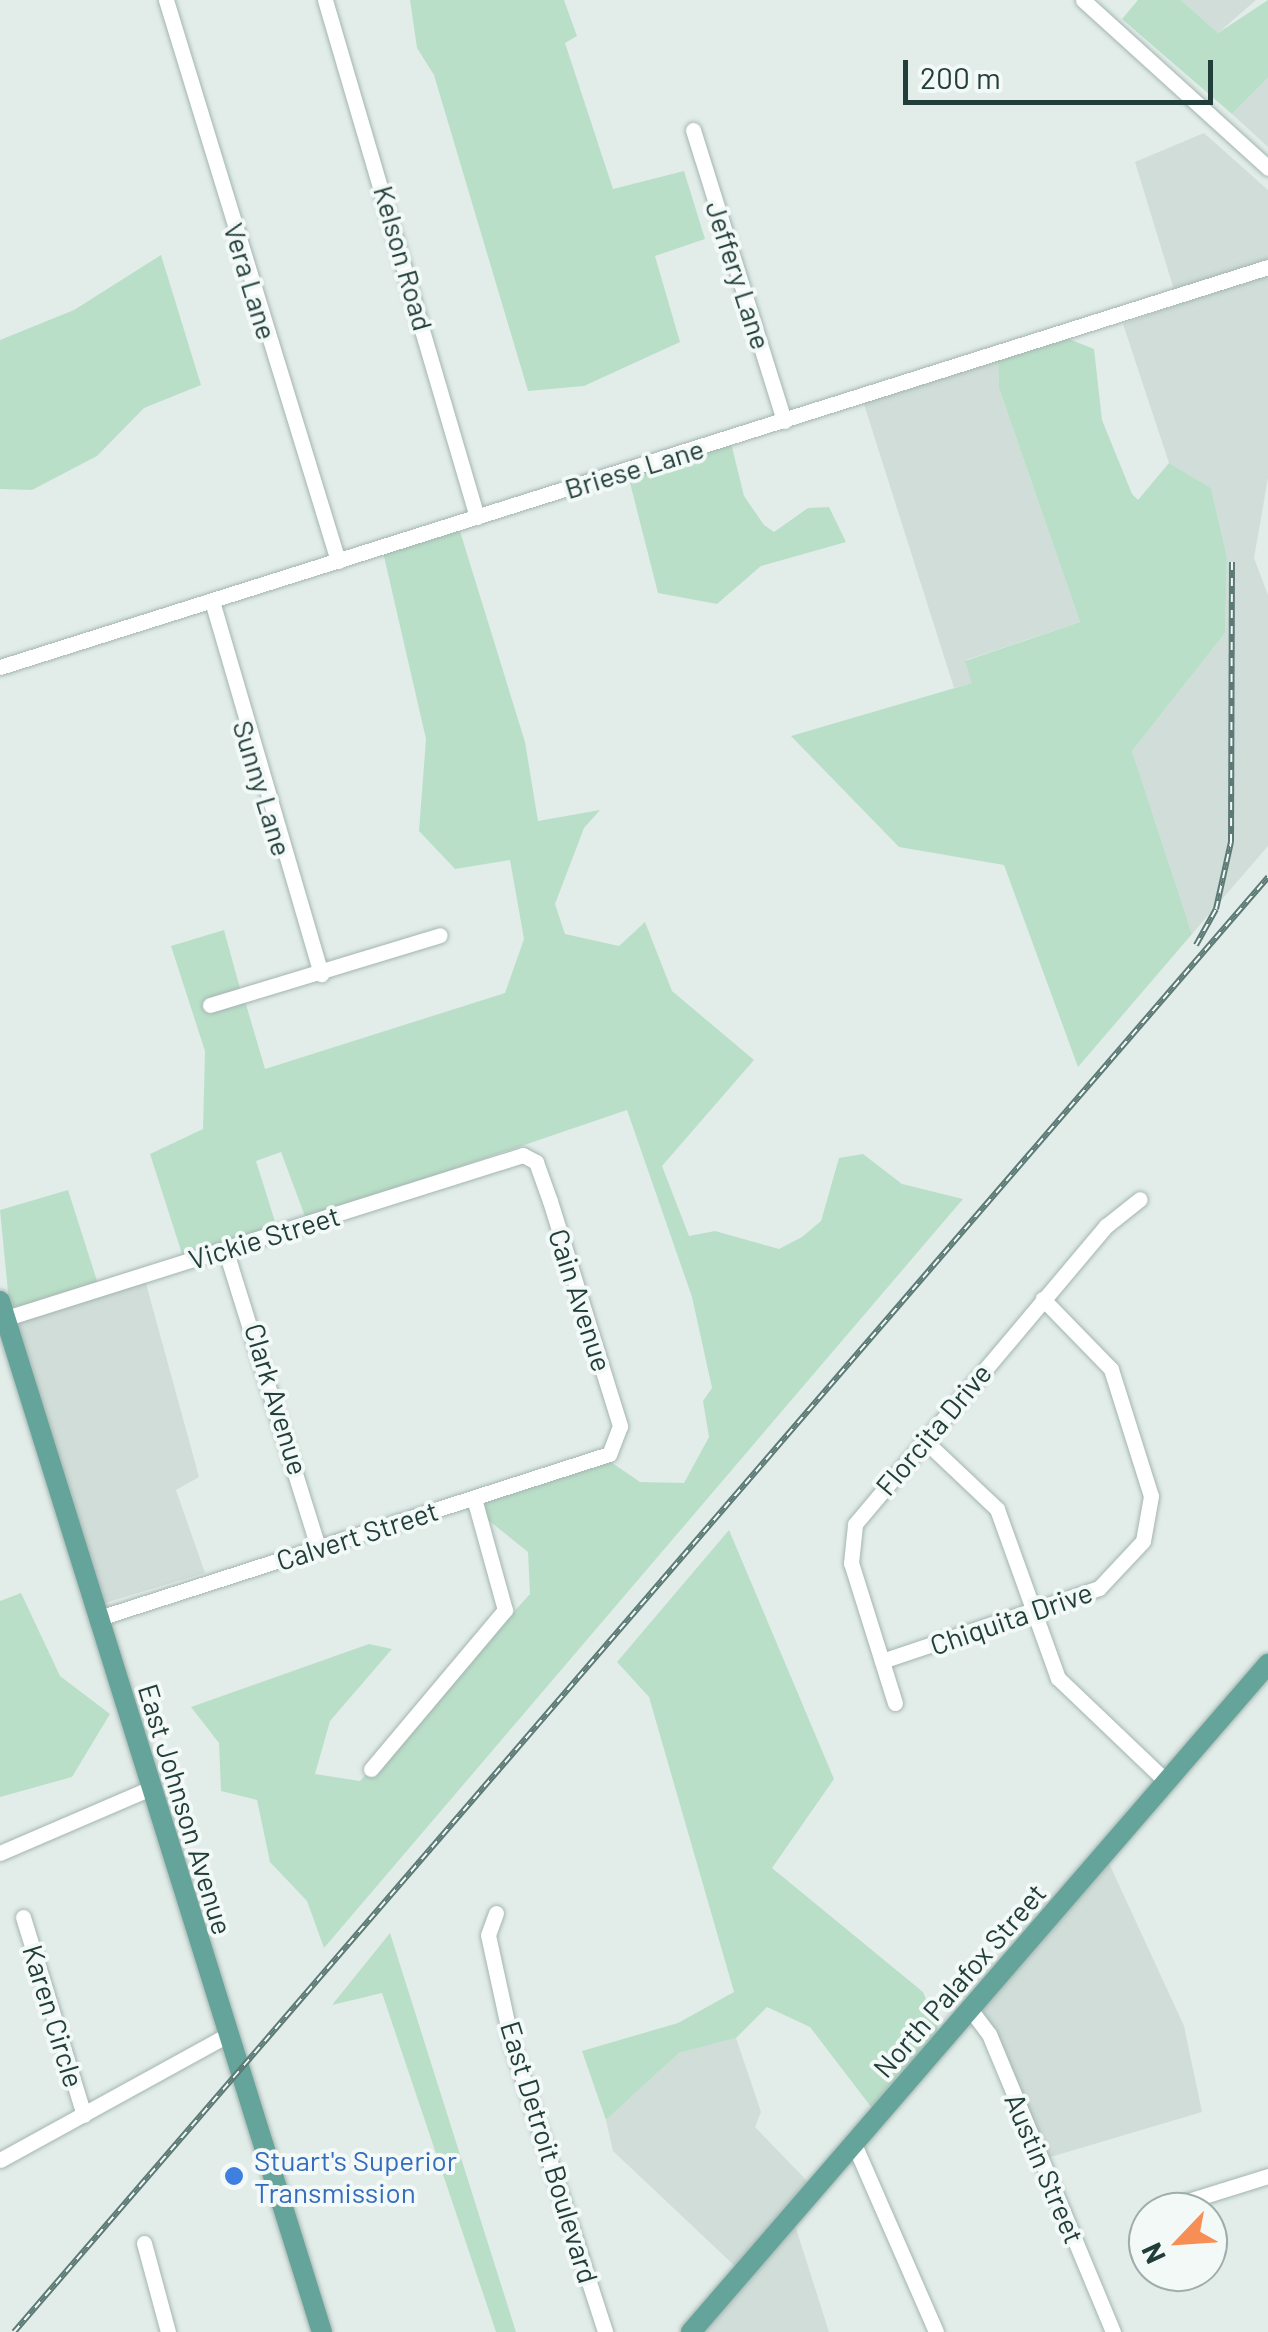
<!DOCTYPE html>
<style>
body{margin:0}
#map{position:relative;width:1268px;height:2332px;overflow:hidden;background:#e2ede9;font-family:Barlow,sans-serif}
div>[style]{position:absolute}
[style*='--x']{left:calc(var(--x)*1px);top:calc(var(--y)*1px);width:calc(var(--w)*1px);rotate:calc(var(--a)*1deg)}
.built>*{inset:0;background:#d0ddd8}
.green>*{inset:0;background:#badfc8}
.roads{filter:drop-shadow(0 0 2px #a4b5b1) drop-shadow(0 0 2px #a4b5b1)}
.minor>*{height:15px;margin:-7.5px;padding:0 7.5px;transform-origin:7.5px;border-radius:7.5px;background:#fff}
.major>*{height:20px;margin:-10px;padding:0 10px;transform-origin:10px;border-radius:10px;background:#65a49a}
.rail>*{height:6px;margin-top:-3px;transform-origin:0;background:repeating-linear-gradient(90deg,#f3f9f7 0 8px,#5c7a75 0 16px);box-sizing:border-box;border-block:2px solid #5c7a75}
.dots>*{width:28px;height:28px;translate:-50% -50%;box-sizing:border-box;border:5px solid #f3f9f7;border-radius:50%}
span{translate:-50% -50%;white-space:nowrap;text-align:center;line-height:1.15;-webkit-text-stroke:8px #f3f9f7;paint-order:stroke}
.street-label{font-size:28px;color:#213e3a}
.shop-label{font-size:28px;color:#366cbe}
.left{translate:0 -50%;text-align:left}
.north{position:absolute;left:1128px;top:2192px;width:100px;height:100px;box-sizing:border-box;background:#f3f9f7;border:2px solid #9faeab;border-radius:50%;rotate:245deg;font-size:28px;font-weight:700;line-height:40px;text-align:center;color:#213e3a}
.north::after{content:'';display:block;margin:auto;width:35px;height:45px;background:#f68e56;clip-path:polygon(50% 0,100% 100%,50% 72%,0 100%)}
.scale{position:absolute;left:903px;top:60px;width:310px;height:45px;box-sizing:border-box;border:5px solid #213e3a;border-top:0;padding-left:12px;font-size:30px;line-height:35px;white-space:nowrap;color:#213e3a;-webkit-text-stroke:8px #f3f9f7;paint-order:stroke}
</style>
<div id="map">
<div class="built">
<div style="clip-path:polygon(1181px 0,1256px 0,1218px 33px)"></div>
<div style="clip-path:polygon(1268px 78px,1268px 147px,1232px 114px)"></div>
<div style="clip-path:polygon(1204px 133px,1268px 190px,1268px 261px,1174px 290px,1135px 162px)"></div>
<div style="clip-path:polygon(1268px 272px,1268px 478px,1254px 558px,1268px 595px,1268px 846px,1192px 934px,1132px 751px,1225px 633px,1227px 557px,1211px 488px,1169px 463px,1123px 324px)"></div>
<div style="clip-path:polygon(998px 359px,999px 388px,1080px 622px,966px 660px,973px 683px,954px 688px,863px 401px)"></div>
<div style="clip-path:polygon(145px 1280px,199px 1477px,176px 1490px,205px 1573px,101px 1604px,13px 1322px)"></div>
<div style="clip-path:polygon(1107px 1859px,1184px 2026px,1202px 2112px,1047px 2158px,979px 2010px)"></div>
<div style="clip-path:polygon(736px 2038px,761px 2112px,755px 2127px,811px 2185px,738px 2269px,613px 2151px,606px 2120px,679px 2053px)"></div>
<div style="clip-path:polygon(794px 2222px,829px 2332px,699px 2332px)"></div>
</div>
<div class="green">
<div style="clip-path:polygon(410px 0,564px 0,577px 36px,565px 43px,613px 189px,684px 171px,705px 239px,655px 256px,680px 342px,584px 386px,528px 391px,434px 75px,417px 48px)"></div>
<div style="clip-path:polygon(1138px 0,1181px 0,1218px 33px,1268px 0,1268px 78px,1232px 114px,1122px 19px)"></div>
<div style="clip-path:polygon(161px 255px,201px 385px,144px 408px,97px 456px,32px 490px,0 489px,0 340px,74px 310px)"></div>
<div style="clip-path:polygon(1064px 337px,1094px 349px,1102px 420px,1132px 494px,1138px 500px,1169px 463px,1211px 488px,1227px 557px,1225px 633px,1132px 751px,1192px 934px,1078px 1067px,1004px 865px,899px 847px,791px 736px,972px 683px,965px 661px,1080px 622px,999px 388px,998px 359px)"></div>
<div style="clip-path:polygon(731px 443px,744px 496px,764px 525px,774px 532px,808px 508px,829px 507px,846px 542px,761px 566px,717px 604px,658px 593px,628px 475px)"></div>
<div style="clip-path:polygon(459px 528px,525px 742px,538px 821px,600px 810px,584px 828px,555px 904px,565px 934px,619px 946px,645px 922px,672px 991px,754px 1060px,662px 1166px,689px 1236px,715px 1231px,779px 1249px,802px 1237px,821px 1221px,839px 1158px,863px 1154px,902px 1184px,963px 1199px,324px 1948px,307px 1901px,270px 1862px,257px 1800px,221px 1791px,219px 1743px,191px 1707px,369px 1644px,392px 1649px,330px 1721px,315px 1774px,360px 1781px,530px 1594px,528px 1552px,487px 1519px,481px 1501px,608px 1460px,640px 1482px,684px 1483px,709px 1437px,703px 1401px,712px 1388px,692px 1297px,627px 1110px,306px 1219px,281px 1152px,256px 1161px,277px 1228px,183px 1257px,150px 1154px,203px 1129px,205px 1051px,171px 946px,224px 930px,241px 992px,204px 1002px,206px 1011px,245px 1001px,265px 1069px,505px 993px,524px 939px,510px 860px,455px 869px,419px 831px,426px 739px,383px 552px)"></div>
<div style="clip-path:polygon(68px 1190px,98px 1284px,10px 1312px,0 1210px)"></div>
<div style="clip-path:polygon(729px 1530px,834px 1779px,772px 1868px,923px 1992px,941px 2035px,875px 2112px,810px 2027px,767px 2007px,736px 2038px,679px 2053px,606px 2120px,582px 2051px,678px 2023px,734px 1992px,649px 1697px,617px 1662px)"></div>
<div style="clip-path:polygon(21px 1593px,60px 1676px,110px 1714px,72px 1777px,0 1797px,0 1601px)"></div>
<div style="clip-path:polygon(390px 1933px,516px 2332px,496px 2332px,382px 1993px,332px 2005px)"></div>
</div>
<div class="roads">
<div class="minor">
<div style="--x:166;--y:0;--w:587;--a:72.95"></div>
<div style="--x:325;--y:0;--w:539;--a:73.62"></div>
<div style="--x:1083;--y:0;--w:250;--a:42.2"></div>
<div style="--x:693;--y:130;--w:305;--a:72.6"></div>
<div style="--x:212;--y:601;--w:389;--a:73.7"></div>
<div style="--x:0;--y:667;--w:1330;--a:-17.51"></div>
<div style="--x:210;--y:1005;--w:240;--a:-16.9"></div>
<div style="--x:227;--y:1255;--w:307;--a:72.7"></div>
<div style="--x:0;--y:1320;--w:548;--a:-17.51"></div>
<div style="--x:523;--y:1155;--w:15;--a:28"></div>
<div style="--x:536;--y:1162;--w:41;--a:70.3"></div>
<div style="--x:550;--y:1201;--w:236;--a:72.7"></div>
<div style="--x:620;--y:1426;--w:30;--a:111"></div>
<div style="--x:609;--y:1454;--w:536;--a:162.17"></div>
<div style="--x:923;--y:1439;--w:102;--a:43.4"></div>
<div style="--x:997;--y:1509;--w:180;--a:70.2"></div>
<div style="--x:1058;--y:1678;--w:151;--a:43.7"></div>
<div style="--x:882;--y:1661;--w:229;--a:-18.6"></div>
<div style="--x:1099;--y:1588;--w:64;--a:-46.9"></div>
<div style="--x:1143;--y:1541;--w:46;--a:-79.9"></div>
<div style="--x:1151;--y:1496;--w:133;--a:-107.5"></div>
<div style="--x:1111;--y:1369;--w:98;--a:-134.2"></div>
<div style="--x:895;--y:1703;--w:147;--a:-107.4"></div>
<div style="--x:851;--y:1563;--w:39;--a:-84"></div>
<div style="--x:855;--y:1524;--w:390;--a:-49.9"></div>
<div style="--x:1106;--y:1226;--w:43;--a:-38.5"></div>
<div style="--x:371;--y:1769;--w:208;--a:-49.9"></div>
<div style="--x:505;--y:1610;--w:116;--a:-105.5"></div>
<div style="--x:0;--y:1853;--w:164;--a:-23.3"></div>
<div style="--x:496;--y:1913;--w:23;--a:110"></div>
<div style="--x:488;--y:1935;--w:113;--a:77.7"></div>
<div style="--x:512;--y:2045;--w:302;--a:72"></div>
<div style="--x:23;--y:1917;--w:207;--a:72.9"></div>
<div style="--x:970;--y:2009;--w:31;--a:53"></div>
<div style="--x:989;--y:2034;--w:323;--a:67.4"></div>
<div style="--x:854;--y:2144;--w:205;--a:66.4"></div>
<div style="--x:0;--y:2160;--w:259;--a:-28.8"></div>
<div style="--x:1153;--y:2212;--w:121;--a:-17.4"></div>
<div style="--x:144;--y:2243;--w:92;--a:74.9"></div>
</div>
<div class="major">
<div style="--x:0;--y:1301;--w:1080;--a:72.66"></div>
<div style="--x:691;--y:2332;--w:883;--a:-49.18"></div>
</div>
</div>
<div class="rail">
<div style="--x:1196;--y:945;--w:41;--a:-60.9"></div>
<div style="--x:1216;--y:909;--w:69;--a:-77.4"></div>
<div style="--x:1231;--y:842;--w:280;--a:-89.8"></div>
<div style="--x:14;--y:2332;--w:1921;--a:-49.24"></div>
</div>
<div class="dots">
<div style="left:234px;top:2176px;background:#3f7fe0"></div>
</div>
<div class="street-label">
<span style="left:404px;top:258px;rotate:74deg">Kelson Road</span>
<span style="left:739px;top:275px;rotate:72deg">Jeffery Lane</span>
<span style="left:251px;top:281px;rotate:73deg">Vera Lane</span>
<span style="left:634px;top:468px;rotate:-17deg">Briese Lane</span>
<span style="left:263px;top:788px;rotate:73deg">Sunny Lane</span>
<span style="left:264px;top:1237px;rotate:-17deg">Vickie Street</span>
<span style="left:581px;top:1300px;rotate:72deg">Cain Avenue</span>
<span style="left:277px;top:1399px;rotate:73deg">Clark Avenue</span>
<span style="left:933px;top:1429px;rotate:-50deg">Florcita Drive</span>
<span style="left:357px;top:1535px;rotate:-18deg">Calvert Street</span>
<span style="left:1011px;top:1618px;rotate:-19deg">Chiquita Drive</span>
<span style="left:186px;top:1809px;rotate:73deg">East Johnson Avenue</span>
<span style="left:959px;top:1980px;rotate:-49deg">North Palafox Street</span>
<span style="left:54px;top:2016px;rotate:73deg">Karen Circle</span>
<span style="left:550px;top:2152px;rotate:73deg">East Detroit Boulevard</span>
<span style="left:1045px;top:2168px;rotate:67deg">Austin Street</span>
</div>
<div class="shop-label">
<span class="left" style="left:254px;top:2176px">Stuart's Superior<br>Transmission</span>
</div>
<div class="north">N</div>
<div class="scale">200 m</div>
</div>
